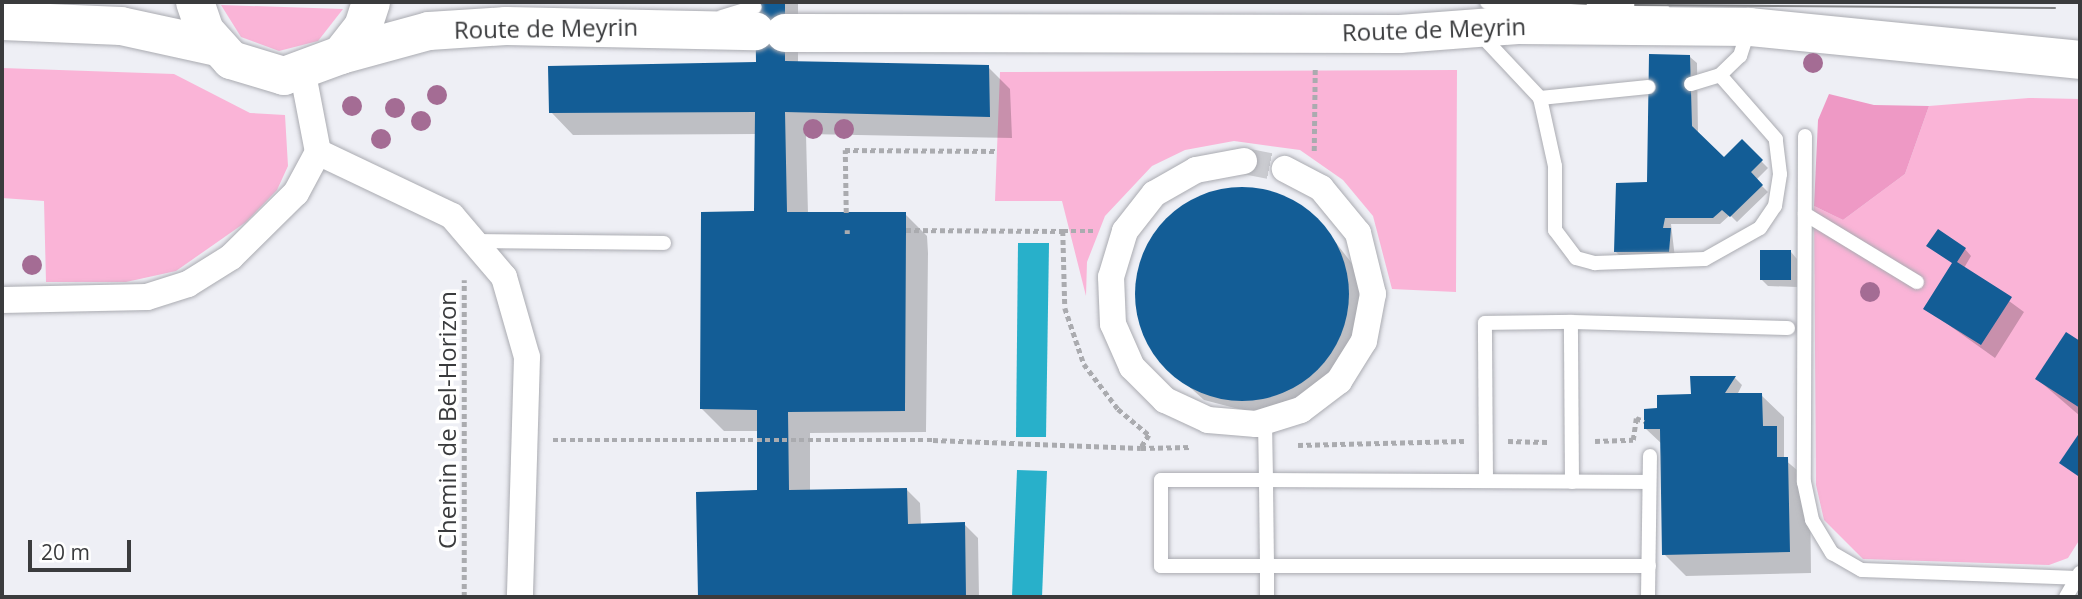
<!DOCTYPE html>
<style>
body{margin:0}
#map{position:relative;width:2082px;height:599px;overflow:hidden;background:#eeeff5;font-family:"Open Sans",sans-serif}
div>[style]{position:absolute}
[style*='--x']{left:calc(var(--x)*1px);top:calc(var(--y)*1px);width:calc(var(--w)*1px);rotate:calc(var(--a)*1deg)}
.green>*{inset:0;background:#fab4d7}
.forest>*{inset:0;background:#ee99c5}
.water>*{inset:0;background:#28b0ca}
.shadow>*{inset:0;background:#0003}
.building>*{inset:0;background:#135d96}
.round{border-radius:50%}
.street-tunnel>*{height:26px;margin-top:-13px;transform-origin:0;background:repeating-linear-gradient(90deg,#cacbd0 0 26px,transparent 0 39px)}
.path>*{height:4.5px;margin-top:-2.25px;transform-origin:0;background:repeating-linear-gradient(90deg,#aaabaf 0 5px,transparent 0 8.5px)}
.roads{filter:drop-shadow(0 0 2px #aaabb1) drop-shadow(0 0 2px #aaabb1)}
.lane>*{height:14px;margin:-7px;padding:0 7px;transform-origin:7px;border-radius:7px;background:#fff}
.street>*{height:26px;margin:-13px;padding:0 13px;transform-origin:13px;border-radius:13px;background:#fff}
.primary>*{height:38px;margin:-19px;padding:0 19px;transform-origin:19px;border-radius:19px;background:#fff}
.tram>*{height:2px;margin:-1px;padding:0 1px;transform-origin:1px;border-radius:1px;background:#818285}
.trees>*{width:20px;height:20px;margin:-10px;border-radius:50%;background:#a46c94}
span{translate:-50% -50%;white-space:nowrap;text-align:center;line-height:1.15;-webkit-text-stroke:7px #fff;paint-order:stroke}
.street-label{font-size:24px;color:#3a3b3d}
.frame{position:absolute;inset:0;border:4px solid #3a3b3d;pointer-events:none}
.scale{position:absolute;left:28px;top:540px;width:103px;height:32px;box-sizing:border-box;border:4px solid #3a3b3d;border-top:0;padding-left:9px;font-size:21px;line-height:24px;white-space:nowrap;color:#3a3b3d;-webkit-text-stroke:5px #fff;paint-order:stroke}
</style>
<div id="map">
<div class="green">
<div style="clip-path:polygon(221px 5px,343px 9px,318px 41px,279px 51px,241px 37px)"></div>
<div style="clip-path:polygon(2px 68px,174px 74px,250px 113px,285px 115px,288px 166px,277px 190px,246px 222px,176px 271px,126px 282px,46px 282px,44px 201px,2px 198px)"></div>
<div style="clip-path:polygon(1457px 70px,1456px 292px,1392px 289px,1373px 216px,1343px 180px,1300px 150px,1234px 141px,1185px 150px,1152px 166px,1105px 216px,1087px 262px,1086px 296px,1062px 201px,995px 201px,1000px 72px)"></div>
<div style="clip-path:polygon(2029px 98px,2080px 99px,2080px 539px,2068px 558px,2049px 565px,1863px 559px,1824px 520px,1816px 485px,1814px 206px,1843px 220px,1905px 174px,1929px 106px)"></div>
</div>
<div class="forest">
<div style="clip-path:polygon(1829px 94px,1874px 105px,1929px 106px,1905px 174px,1843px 220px,1814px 206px,1818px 120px)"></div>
</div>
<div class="water">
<div style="clip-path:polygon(1018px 243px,1049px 243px,1046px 437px,1016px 437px)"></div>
<div style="clip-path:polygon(1017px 470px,1047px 471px,1042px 597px,1012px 597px)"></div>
</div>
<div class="shadow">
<div style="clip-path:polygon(757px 2px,798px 2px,798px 63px,988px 67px,1010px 89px,1012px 138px,806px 134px,808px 214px,905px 214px,927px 236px,928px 253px,926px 432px,810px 433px,810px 491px,907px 490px,920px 503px,921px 525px,964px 524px,978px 538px,979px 597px,700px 597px,698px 494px,762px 492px,759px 431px,724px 431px,701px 408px,756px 213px,757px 134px,573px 135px,551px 112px,758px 67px)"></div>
<div style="clip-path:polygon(1690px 57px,1697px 63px,1698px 134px,1724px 160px,1742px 142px,1768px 168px,1756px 180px,1768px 192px,1737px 222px,1730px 215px,1720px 224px,1671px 224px,1675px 258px,1622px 258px,1615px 251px,1649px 184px)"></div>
<div style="clip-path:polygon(1244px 190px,1287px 199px,1318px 220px,1354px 266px,1363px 303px,1351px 358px,1328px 387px,1258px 414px,1204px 400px,1161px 361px,1142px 328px,1137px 291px,1145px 254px,1179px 210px,1213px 193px)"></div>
<div style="clip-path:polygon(1928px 246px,1965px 249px,1971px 256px,1964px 268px,2024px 312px,1995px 358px,1925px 308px,1957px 264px)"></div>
<div style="clip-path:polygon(1791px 252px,1797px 259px,1797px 287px,1768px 286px,1761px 279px)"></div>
<div style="clip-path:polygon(2066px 334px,2080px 343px,2080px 416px,2037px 379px)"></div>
<div style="clip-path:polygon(1692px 378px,1735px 378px,1742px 385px,1737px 395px,1761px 395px,1784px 417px,1784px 459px,1810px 481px,1811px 573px,1686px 576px,1664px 554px,1662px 444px,1646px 429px,1659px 410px,1692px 396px)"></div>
</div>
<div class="building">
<div style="clip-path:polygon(755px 2px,785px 2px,785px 61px,989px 65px,990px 117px,785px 112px,787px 212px,906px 212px,906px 230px,905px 411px,788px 412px,789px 490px,907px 488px,908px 524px,965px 522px,966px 597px,698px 597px,696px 492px,757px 490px,757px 410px,700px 409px,701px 212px,754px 211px,755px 112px,549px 113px,548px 66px,756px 62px)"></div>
<div style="clip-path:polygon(1649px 54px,1690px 55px,1692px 126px,1724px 157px,1742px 139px,1763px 160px,1751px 172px,1763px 185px,1730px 217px,1722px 210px,1713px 218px,1665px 218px,1663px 228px,1671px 228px,1669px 252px,1614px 252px,1616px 183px,1647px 182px)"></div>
<div class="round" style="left:1135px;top:187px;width:214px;height:214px"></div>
<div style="clip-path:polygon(1938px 229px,1966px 248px,1957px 262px,2012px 297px,1981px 345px,1923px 309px,1952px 263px,1926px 246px)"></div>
<div style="clip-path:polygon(1760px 250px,1791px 250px,1791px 280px,1760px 280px)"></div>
<div style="clip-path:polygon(2066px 332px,2080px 341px,2080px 408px,2035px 379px)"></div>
<div style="clip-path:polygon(1690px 376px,1736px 376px,1725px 393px,1762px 393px,1763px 426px,1777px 426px,1777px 457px,1788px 457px,1790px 552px,1662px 555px,1660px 429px,1644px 429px,1644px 409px,1657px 408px,1657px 395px,1691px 394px)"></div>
<div style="clip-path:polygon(2080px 432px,2080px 472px,2078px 476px,2059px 463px)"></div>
</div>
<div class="street-tunnel">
<div style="--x:1244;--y:161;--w:42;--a:11"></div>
</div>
<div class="path">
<div style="--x:1314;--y:151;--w:82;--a:-89.3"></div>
<div style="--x:846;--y:213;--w:63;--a:-90.9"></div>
<div style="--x:845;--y:150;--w:151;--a:0.4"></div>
<div style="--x:906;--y:230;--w:157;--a:0.4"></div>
<div style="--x:1063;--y:231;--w:77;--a:88.5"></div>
<div style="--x:1065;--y:308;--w:59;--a:71.3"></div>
<div style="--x:1084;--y:364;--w:56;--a:52.9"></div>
<div style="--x:1118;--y:409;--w:40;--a:40"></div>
<div style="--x:1149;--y:435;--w:15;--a:122"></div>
<div style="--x:1141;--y:448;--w:50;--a:-1.1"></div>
<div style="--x:1063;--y:231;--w:31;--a:0"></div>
<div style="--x:847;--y:234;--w:4;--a:-90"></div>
<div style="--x:553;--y:440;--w:380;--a:0"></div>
<div style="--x:933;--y:440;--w:208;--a:2.2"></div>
<div style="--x:1508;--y:441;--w:40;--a:1.4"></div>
<div style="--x:1595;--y:441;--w:38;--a:-2"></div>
<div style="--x:1633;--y:440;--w:22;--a:-82"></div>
<div style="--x:1636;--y:418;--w:9;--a:21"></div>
<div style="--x:1298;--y:445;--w:166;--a:-1.4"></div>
<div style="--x:464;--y:597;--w:317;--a:-90"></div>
</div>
<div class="roads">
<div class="lane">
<div style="--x:1487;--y:2;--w:176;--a:2.6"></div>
<div style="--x:722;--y:17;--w:34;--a:-17"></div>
<div style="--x:1480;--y:34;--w:88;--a:46.8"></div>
<div style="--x:1540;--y:98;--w:70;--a:77.6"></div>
<div style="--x:1555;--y:166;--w:64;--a:90"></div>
<div style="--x:1555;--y:230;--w:35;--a:53"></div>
<div style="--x:1576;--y:258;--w:20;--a:15"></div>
<div style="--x:1595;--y:263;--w:110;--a:-2.1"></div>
<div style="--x:1705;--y:259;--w:63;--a:-29.4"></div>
<div style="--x:1760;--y:228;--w:27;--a:-56"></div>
<div style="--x:1775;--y:206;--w:32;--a:-81"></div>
<div style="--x:1780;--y:174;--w:35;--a:-97"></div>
<div style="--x:1776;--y:139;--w:85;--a:-131.2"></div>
<div style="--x:1691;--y:84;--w:30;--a:-17"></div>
<div style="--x:1720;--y:75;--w:28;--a:-44"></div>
<div style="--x:1740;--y:56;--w:28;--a:-72"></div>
<div style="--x:1540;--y:98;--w:109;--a:-5.8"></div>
<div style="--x:1805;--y:136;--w:346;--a:90.2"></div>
<div style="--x:1804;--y:482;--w:39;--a:78"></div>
<div style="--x:1812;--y:520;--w:39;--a:59"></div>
<div style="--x:1832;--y:553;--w:34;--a:30"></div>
<div style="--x:1862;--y:570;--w:215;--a:2.1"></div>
<div style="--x:1805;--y:214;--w:131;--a:31.3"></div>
<div style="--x:479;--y:241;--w:185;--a:0.6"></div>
<div style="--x:1265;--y:422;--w:58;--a:89"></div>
<div style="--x:1266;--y:480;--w:105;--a:180"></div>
<div style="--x:1161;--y:480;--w:86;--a:90"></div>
<div style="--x:1161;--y:566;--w:106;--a:0"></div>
<div style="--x:1267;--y:566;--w:31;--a:90"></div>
<div style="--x:1486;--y:481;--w:158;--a:-90.4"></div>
<div style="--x:1485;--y:323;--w:86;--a:-0.7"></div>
<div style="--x:1572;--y:482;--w:160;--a:-90.4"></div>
<div style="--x:1571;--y:322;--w:217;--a:1.6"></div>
<div style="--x:1649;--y:566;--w:382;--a:180"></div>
<div style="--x:1267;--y:566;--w:86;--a:-90.7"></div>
<div style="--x:1266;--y:480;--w:383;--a:0.3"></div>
<div style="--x:1648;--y:597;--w:141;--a:-89.2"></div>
<div style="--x:2066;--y:597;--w:28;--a:-60"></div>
</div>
<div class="street">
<div style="--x:318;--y:152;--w:148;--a:25.5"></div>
<div style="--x:452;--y:216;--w:80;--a:49.6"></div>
<div style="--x:504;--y:277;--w:83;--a:74"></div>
<div style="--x:527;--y:357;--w:240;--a:91.7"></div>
<div style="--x:1244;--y:161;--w:49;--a:169.4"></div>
<div style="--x:1196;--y:170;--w:48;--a:150.3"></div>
<div style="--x:1154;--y:194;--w:47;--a:128.1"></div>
<div style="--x:1125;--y:231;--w:48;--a:106.9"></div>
<div style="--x:1111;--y:277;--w:47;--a:87.6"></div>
<div style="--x:1113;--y:324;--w:47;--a:66.2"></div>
<div style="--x:1132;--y:367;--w:47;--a:45"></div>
<div style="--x:1165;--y:400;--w:47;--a:24.9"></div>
<div style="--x:1208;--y:420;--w:48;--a:4.8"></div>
<div style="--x:1256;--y:424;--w:47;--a:-17.3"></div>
<div style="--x:1301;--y:410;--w:48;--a:-37.3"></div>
<div style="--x:1339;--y:381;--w:47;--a:-58"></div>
<div style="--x:1364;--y:341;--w:48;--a:-79.2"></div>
<div style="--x:1373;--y:294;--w:63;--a:-103.8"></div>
<div style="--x:1358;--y:233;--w:58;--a:-129.4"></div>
<div style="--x:1321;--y:188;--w:41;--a:-152.2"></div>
<div style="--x:2;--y:300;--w:145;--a:-1.2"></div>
<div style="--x:147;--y:297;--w:43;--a:-17.6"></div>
<div style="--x:188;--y:284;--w:51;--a:-32.1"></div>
<div style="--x:231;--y:257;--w:91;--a:-44.6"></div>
<div style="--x:296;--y:193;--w:47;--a:-61.8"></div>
<div style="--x:318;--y:152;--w:79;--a:-100.9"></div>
</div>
<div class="primary">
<div style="--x:195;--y:2;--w:31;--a:71"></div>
<div style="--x:205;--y:31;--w:39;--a:48"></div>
<div style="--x:231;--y:60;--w:55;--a:16.8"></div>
<div style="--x:284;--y:76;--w:61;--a:-20.2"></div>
<div style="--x:341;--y:55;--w:36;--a:-52"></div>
<div style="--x:363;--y:27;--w:26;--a:-72"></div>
<div style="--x:2;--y:21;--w:119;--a:2.4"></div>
<div style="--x:121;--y:26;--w:98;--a:12.3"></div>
<div style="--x:785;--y:33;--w:615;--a:0.09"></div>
<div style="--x:1400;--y:34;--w:118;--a:-4.4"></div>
<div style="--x:1518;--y:25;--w:232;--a:0.5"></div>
<div style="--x:1750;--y:27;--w:332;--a:5.7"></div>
<div style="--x:341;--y:55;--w:91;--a:-15.3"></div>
<div style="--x:429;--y:31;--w:77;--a:-3.7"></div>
<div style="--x:506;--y:26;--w:249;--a:1.2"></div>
</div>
</div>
<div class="tram">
<div style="--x:1551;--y:2;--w:35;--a:3"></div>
<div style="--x:1635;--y:5;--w:420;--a:0.4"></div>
</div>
<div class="trees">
<div style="left:1813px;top:63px"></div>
<div style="left:437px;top:95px"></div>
<div style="left:352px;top:106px"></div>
<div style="left:395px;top:108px"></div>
<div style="left:421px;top:121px"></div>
<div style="left:813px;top:129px"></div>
<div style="left:844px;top:129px"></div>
<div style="left:381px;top:139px"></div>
<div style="left:32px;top:265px"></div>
<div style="left:1870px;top:292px"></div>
</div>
<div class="street-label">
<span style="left:546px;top:28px;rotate:-1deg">Route de Meyrin</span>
<span style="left:1434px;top:29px;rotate:-2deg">Route de Meyrin</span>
<span style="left:447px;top:420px;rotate:-90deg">Chemin de Bel-Horizon</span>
</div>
<div class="frame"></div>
<div class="scale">20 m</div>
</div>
